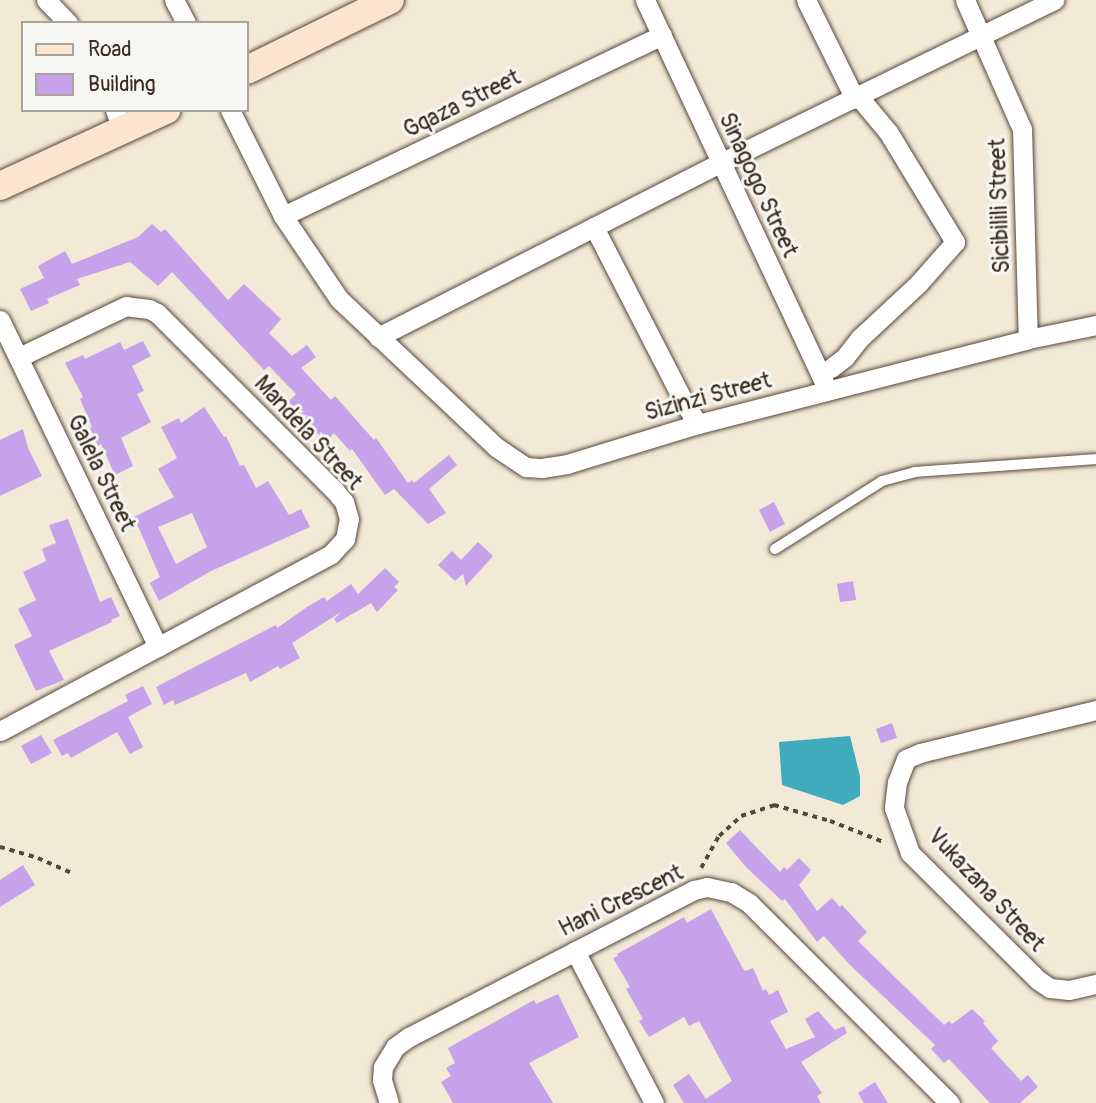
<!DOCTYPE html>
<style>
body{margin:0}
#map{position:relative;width:1096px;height:1103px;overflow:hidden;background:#f3e9d7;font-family:Pangolin,sans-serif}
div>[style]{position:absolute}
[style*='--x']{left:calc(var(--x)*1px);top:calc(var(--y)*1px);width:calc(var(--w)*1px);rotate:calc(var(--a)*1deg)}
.water>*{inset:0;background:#3fabbd}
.building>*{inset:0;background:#c5a2e9}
.path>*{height:3.5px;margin-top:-1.75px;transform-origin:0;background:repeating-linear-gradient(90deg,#57473a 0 5px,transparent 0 10px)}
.roads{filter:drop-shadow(0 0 2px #57473a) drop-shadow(0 0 2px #57473a)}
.lane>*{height:10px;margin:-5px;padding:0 5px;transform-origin:5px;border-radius:5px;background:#fff}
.street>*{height:19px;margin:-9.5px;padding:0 9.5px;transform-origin:9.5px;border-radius:9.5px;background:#fff}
.secondary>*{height:28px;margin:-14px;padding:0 14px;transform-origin:14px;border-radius:14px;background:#fbe5cf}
span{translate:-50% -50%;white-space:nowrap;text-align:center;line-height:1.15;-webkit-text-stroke:6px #f6f6f2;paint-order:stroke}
.street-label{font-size:23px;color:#3b2a1e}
.legend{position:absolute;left:21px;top:21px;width:228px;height:91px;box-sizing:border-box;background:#f6f6f2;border:2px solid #aba49d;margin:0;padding:9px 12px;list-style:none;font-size:21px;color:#3b2a1e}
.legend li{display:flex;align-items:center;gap:14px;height:35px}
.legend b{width:35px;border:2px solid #aba49d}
</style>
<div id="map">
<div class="water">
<div style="clip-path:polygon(850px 736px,860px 776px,860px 796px,843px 805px,782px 785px,779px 742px)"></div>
</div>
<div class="building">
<div style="clip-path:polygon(152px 224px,161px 232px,165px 229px,228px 300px,244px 284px,281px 319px,269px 333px,292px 356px,307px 345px,316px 357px,301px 368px,331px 400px,335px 396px,374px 440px,376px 438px,408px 483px,412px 480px,414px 483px,449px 455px,457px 465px,429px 489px,446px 513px,428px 524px,394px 489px,385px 495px,352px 449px,350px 451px,334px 433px,324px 444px,305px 425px,308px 422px,287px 403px,296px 394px,269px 366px,264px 370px,172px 272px,158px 286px,130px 262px,77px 279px,80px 285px,47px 299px,49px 303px,31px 311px,20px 289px,44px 278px,38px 266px,65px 251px,72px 264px,138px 237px)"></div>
<div style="clip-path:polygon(143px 341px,151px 356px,132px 366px,144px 391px,137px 394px,151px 422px,121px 438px,133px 466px,115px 475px,101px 444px,98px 446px,90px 428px,92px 427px,80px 399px,83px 397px,65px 363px,83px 355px,85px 359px,120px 342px,124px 350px)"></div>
<div style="clip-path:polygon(evenodd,204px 407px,224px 437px,226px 436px,240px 466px,244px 465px,256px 488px,268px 481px,289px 515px,301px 509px,310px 527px,211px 571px,159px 601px,150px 583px,160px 577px,134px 517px,174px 497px,158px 469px,177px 458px,161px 427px,179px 418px,181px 423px,204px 407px,192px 513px,207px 547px,176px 564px,158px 527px,192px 513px)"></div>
<div style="clip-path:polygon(23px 429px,28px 448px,42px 476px,0 496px,0 440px)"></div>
<div style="clip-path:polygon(774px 502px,785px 524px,770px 532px,759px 510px)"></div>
<div style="clip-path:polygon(68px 519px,100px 602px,111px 597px,120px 616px,111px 620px,112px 622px,49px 651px,64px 680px,36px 691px,14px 645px,32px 636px,18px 609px,36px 600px,23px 572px,46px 561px,42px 549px,56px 543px,49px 525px)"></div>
<div style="clip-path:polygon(478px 542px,493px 556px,466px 586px,463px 574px,455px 581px,438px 565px,452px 551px,461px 560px)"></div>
<div style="clip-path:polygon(385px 568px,399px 582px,394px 587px,398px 590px,377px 612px,371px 603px,337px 623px,334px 619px,341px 612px,292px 643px,300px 658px,280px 669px,278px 666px,250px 682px,246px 673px,175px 705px,173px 700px,164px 705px,156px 687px,276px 625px,277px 628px,307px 607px,324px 597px,327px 601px,351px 584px,358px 594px)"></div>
<div style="clip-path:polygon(853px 581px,856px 600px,840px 602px,837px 584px)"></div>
<div style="clip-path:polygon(143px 686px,152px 704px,128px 717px,143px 747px,130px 754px,117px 732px,71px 758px,68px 753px,62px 756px,53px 740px,128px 701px,125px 695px)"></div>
<div style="clip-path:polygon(892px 723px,897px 738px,881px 743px,876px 729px)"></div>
<div style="clip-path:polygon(41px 735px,52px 753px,31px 764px,21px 746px)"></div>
<div style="clip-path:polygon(740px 830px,780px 872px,784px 867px,787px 870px,799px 858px,811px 870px,799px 885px,817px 911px,832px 898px,840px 907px,842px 905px,867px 932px,858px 941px,944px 1025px,949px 1021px,952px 1024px,972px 1009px,985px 1021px,983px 1023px,998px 1041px,991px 1048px,1021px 1081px,1028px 1075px,1038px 1087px,1020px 1103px,990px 1103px,949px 1059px,944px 1063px,931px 1049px,935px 1045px,850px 965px,824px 936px,817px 942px,785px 899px,782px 901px,746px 867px,726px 843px)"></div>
<div style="clip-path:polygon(23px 865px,35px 885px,0 907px,0 880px)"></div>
<div style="clip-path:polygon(711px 909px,742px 967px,745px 971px,753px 968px,763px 991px,766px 989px,769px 995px,778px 990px,788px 1012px,770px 1021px,786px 1049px,815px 1037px,805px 1019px,818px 1011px,835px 1030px,844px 1026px,847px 1033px,801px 1062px,822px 1093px,817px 1096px,821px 1103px,684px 1103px,673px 1085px,689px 1074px,706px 1099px,732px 1081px,699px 1021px,689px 1026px,684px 1017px,649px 1037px,639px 1021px,643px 1019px,626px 989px,630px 987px,613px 958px,618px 956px,617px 954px,684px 917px,687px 923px)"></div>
<div style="clip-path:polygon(558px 994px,579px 1037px,529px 1063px,553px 1103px,453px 1103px,441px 1082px,451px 1076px,446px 1068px,455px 1063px,448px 1048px,534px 1000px,536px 1004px)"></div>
<div style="clip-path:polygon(875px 1082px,888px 1103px,864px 1103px,858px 1093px)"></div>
</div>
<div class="path">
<div style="--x:0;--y:847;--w:40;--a:16"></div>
<div style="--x:38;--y:858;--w:36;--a:24"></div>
<div style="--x:701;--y:868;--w:37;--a:-61"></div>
<div style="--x:719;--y:836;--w:30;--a:-42"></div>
<div style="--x:741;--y:816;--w:35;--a:-18"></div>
<div style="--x:774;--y:805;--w:58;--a:15.9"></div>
<div style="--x:830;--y:821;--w:60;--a:21.4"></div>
</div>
<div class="roads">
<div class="lane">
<div style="--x:775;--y:549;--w:127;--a:-32.4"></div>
<div style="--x:882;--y:481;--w:34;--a:-15"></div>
<div style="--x:915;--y:472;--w:181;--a:-4.1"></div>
</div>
<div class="street">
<div style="--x:46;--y:0;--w:32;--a:46"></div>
<div style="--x:174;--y:0;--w:26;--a:62"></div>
<div style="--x:645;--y:0;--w:431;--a:64.9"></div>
<div style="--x:806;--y:0;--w:110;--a:63.7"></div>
<div style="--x:965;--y:0;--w:141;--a:66.2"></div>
<div style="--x:1022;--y:129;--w:210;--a:88.4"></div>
<div style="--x:115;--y:110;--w:22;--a:69"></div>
<div style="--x:230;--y:110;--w:119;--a:63.4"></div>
<div style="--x:283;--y:216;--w:100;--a:56"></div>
<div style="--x:339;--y:299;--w:216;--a:43.3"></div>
<div style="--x:496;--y:447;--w:36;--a:34"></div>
<div style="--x:526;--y:467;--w:16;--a:4"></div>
<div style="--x:542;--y:468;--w:25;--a:-9"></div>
<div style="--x:567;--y:464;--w:137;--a:-17"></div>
<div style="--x:698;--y:424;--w:341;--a:-14.4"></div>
<div style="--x:1028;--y:339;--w:69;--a:-11.6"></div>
<div style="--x:283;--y:216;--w:420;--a:-25.5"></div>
<div style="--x:594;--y:227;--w:199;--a:62.8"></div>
<div style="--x:685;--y:404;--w:24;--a:57"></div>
<div style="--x:0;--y:320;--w:363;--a:64.2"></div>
<div style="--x:378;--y:337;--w:384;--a:-27"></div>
<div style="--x:720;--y:163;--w:372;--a:-26"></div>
<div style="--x:831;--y:368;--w:18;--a:-38"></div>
<div style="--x:845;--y:357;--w:24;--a:-52"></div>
<div style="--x:860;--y:338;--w:79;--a:-43"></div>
<div style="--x:918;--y:284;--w:56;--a:-48.6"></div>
<div style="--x:955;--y:242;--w:129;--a:-121.3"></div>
<div style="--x:888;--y:132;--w:45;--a:-129.6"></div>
<div style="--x:1096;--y:710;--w:181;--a:166.3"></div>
<div style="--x:920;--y:753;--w:15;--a:157"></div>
<div style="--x:906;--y:759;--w:25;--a:111"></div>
<div style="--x:897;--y:782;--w:26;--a:97"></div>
<div style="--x:894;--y:808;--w:48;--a:70.4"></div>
<div style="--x:910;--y:853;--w:180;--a:44.8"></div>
<div style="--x:1038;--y:980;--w:14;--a:34"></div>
<div style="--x:1050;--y:988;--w:19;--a:6"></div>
<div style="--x:1069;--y:990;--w:28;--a:-13"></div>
<div style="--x:0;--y:731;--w:375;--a:-28.1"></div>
<div style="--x:331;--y:554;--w:21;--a:-47"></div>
<div style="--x:345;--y:539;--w:20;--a:-79"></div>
<div style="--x:349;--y:519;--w:18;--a:-106"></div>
<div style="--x:344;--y:502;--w:14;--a:-129"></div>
<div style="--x:335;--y:491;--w:252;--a:-135"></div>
<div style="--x:157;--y:313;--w:9;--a:-153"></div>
<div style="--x:149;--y:309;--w:23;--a:-173"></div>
<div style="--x:126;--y:306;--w:119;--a:154.5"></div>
<div style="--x:575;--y:951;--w:171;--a:62.5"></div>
<div style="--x:389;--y:1103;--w:24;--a:-107"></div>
<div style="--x:382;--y:1080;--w:13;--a:-86"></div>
<div style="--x:383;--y:1067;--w:23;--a:-59"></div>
<div style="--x:395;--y:1047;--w:17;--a:-36"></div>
<div style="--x:409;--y:1037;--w:321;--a:-27.3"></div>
<div style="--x:694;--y:890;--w:13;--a:-13"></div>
<div style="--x:707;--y:887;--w:25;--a:12"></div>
<div style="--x:731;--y:892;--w:21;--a:31"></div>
<div style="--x:749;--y:903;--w:284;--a:44.9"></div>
</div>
<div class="secondary">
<div style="--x:247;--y:70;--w:159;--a:-26.1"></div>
<div style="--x:0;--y:186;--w:183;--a:-24.6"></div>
</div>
</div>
<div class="street-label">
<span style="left:462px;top:104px;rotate:-26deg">Gqaza Street</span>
<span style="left:758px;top:185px;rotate:65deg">Sinagogo Street</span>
<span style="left:1000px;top:206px;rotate:-92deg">Sicibilili Street</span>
<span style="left:708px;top:397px;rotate:-15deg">Sizinzi Street</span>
<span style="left:308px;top:433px;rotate:47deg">Mandela Street</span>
<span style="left:101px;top:473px;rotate:64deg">Galela Street</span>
<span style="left:986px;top:890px;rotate:47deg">Vukazana Street</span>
<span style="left:621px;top:901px;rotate:-26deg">Hani Crescent</span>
</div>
<ul class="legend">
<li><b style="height:9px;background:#fbe5cf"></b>Road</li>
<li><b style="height:19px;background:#c5a2e9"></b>Building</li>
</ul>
</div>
